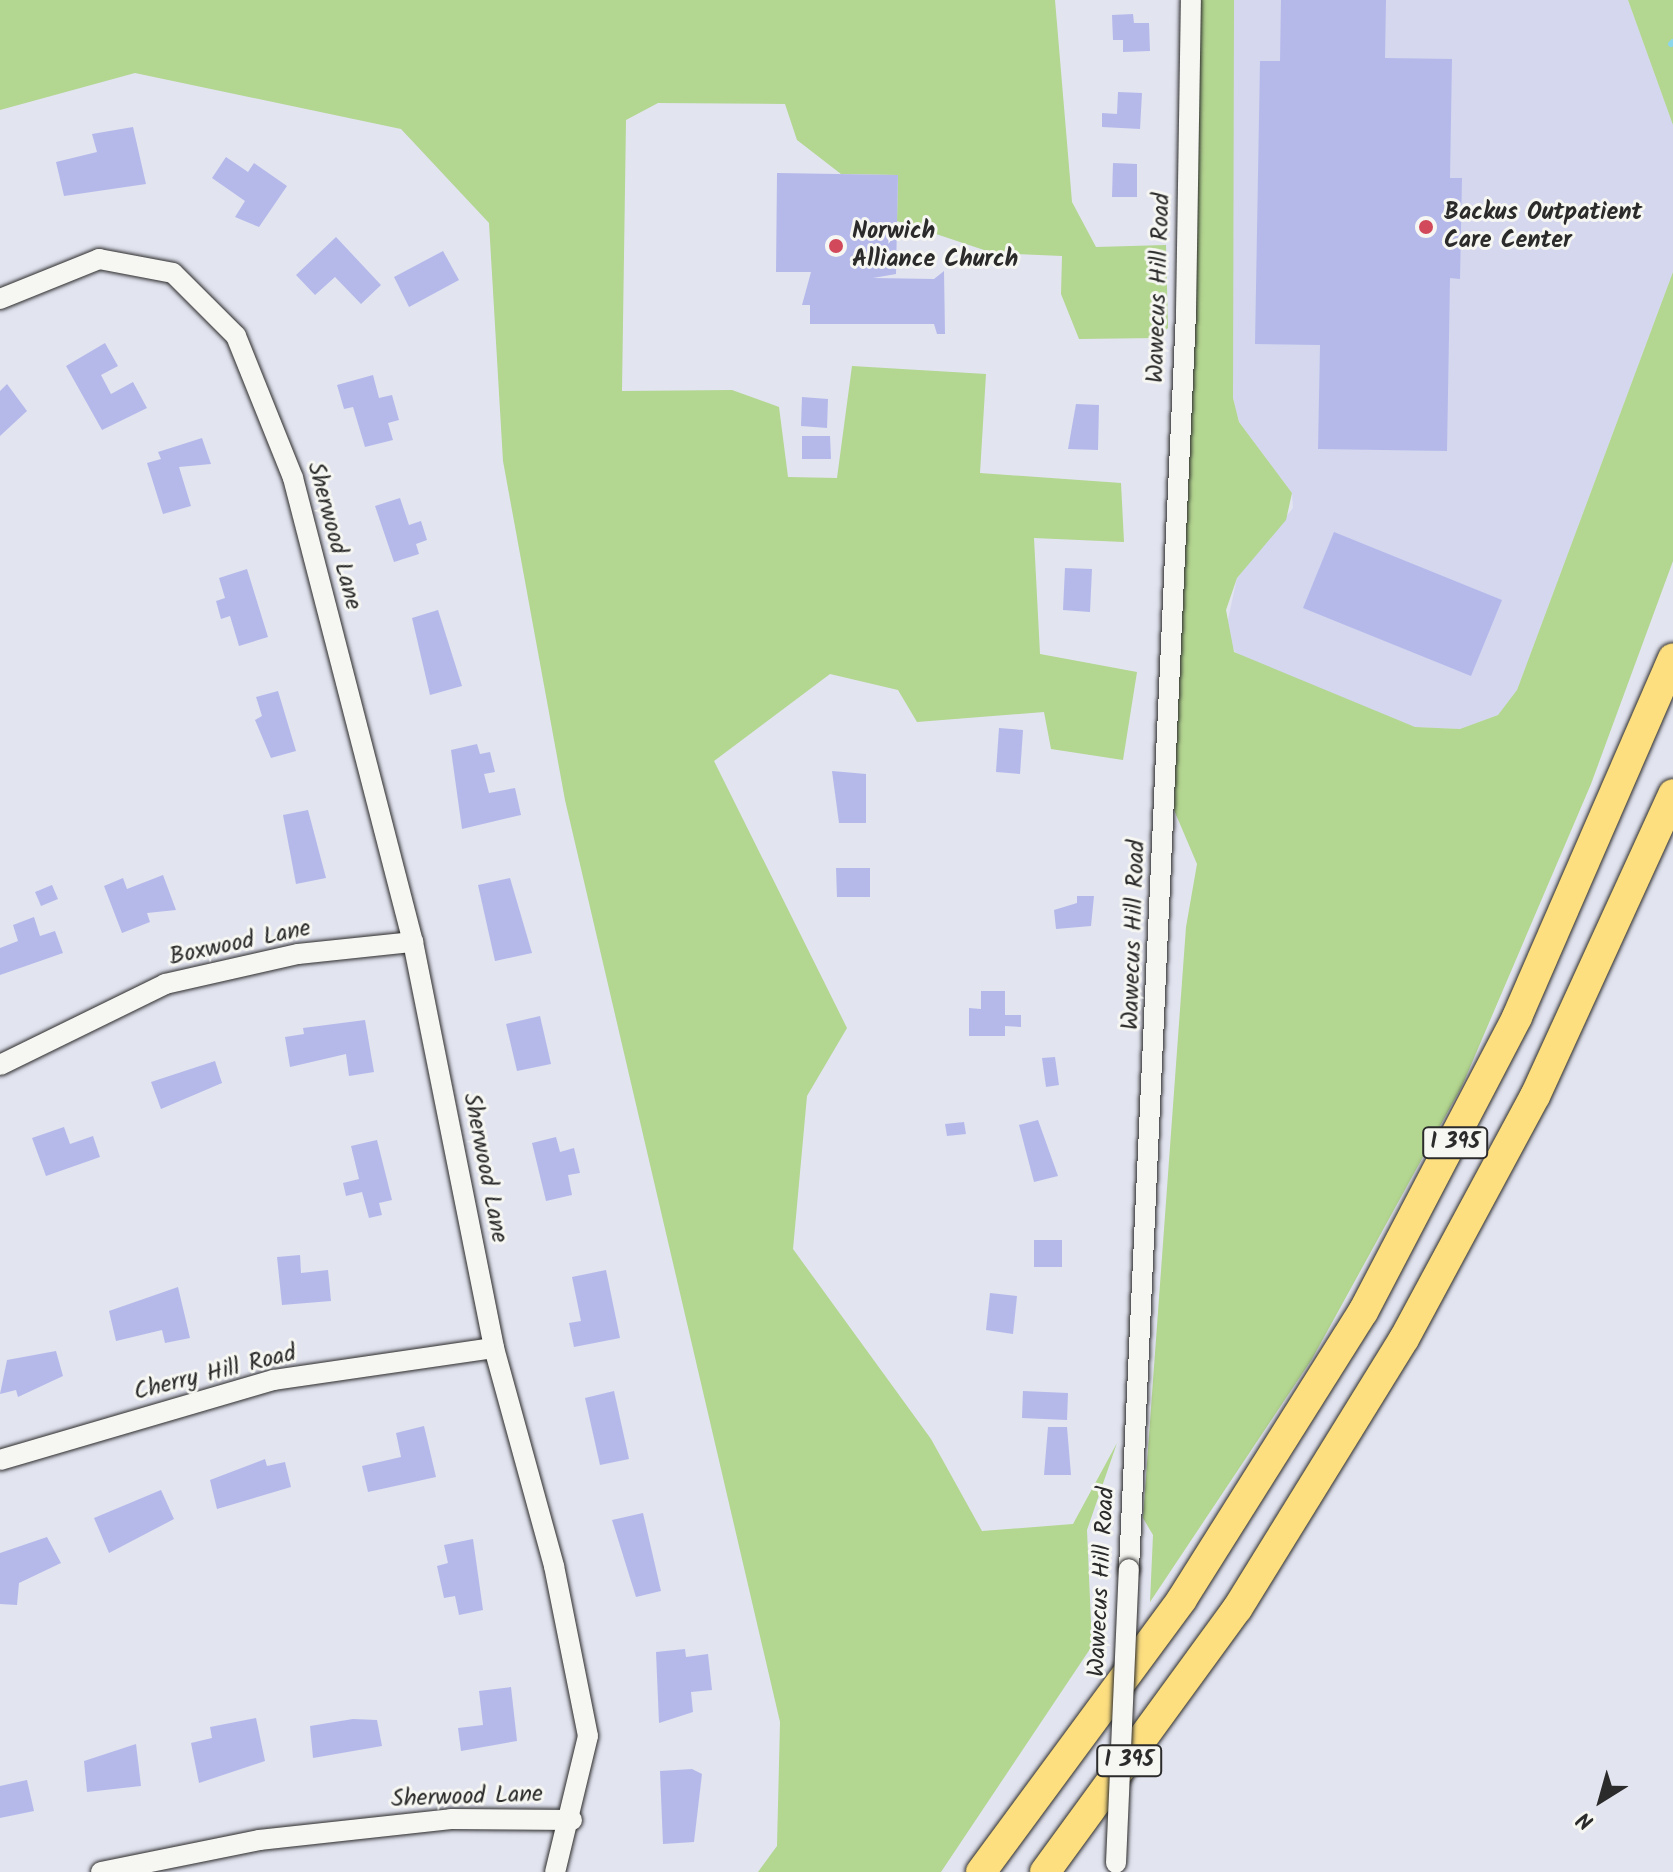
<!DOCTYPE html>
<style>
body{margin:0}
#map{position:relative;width:1673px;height:1872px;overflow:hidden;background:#e2e4f0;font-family:Kalam,sans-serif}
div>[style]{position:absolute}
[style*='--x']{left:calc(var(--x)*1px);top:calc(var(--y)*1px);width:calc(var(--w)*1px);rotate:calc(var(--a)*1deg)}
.built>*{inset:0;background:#d4d7ee}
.green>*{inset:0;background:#b3d690}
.stream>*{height:6px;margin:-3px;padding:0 3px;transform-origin:3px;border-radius:3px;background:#8cd6ec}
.building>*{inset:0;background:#b5b9ea}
.roads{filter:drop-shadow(0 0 2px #2b2b2b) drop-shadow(0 0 2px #2b2b2b)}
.minor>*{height:20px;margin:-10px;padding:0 10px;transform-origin:10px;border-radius:10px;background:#f6f6f2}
.highway>*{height:30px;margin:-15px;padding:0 15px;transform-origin:15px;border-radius:15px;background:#fddf80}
.bridges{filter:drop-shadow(0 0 2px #2b2b2b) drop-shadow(0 0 2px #2b2b2b)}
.minor-bridge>*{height:20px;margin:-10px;padding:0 10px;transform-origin:10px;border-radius:10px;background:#f6f6f2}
.dots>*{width:22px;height:22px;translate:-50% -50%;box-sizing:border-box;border:4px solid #f6f6f2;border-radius:50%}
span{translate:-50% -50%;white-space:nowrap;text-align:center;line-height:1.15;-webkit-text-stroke:6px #f6f6f2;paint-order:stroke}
.shield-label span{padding:2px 6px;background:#f6f6f2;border:2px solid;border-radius:6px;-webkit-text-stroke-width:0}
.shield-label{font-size:22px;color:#2b2b2b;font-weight:700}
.poi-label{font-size:24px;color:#2b2b2b;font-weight:700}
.left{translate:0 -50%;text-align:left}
.street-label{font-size:24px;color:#2b2b2b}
.north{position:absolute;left:1561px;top:1760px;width:80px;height:80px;-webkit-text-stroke:6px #f6f6f2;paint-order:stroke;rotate:217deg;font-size:22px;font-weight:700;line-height:32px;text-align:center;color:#2b2b2b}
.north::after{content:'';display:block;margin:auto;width:28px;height:36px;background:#2b2b2b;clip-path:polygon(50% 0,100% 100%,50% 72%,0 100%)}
</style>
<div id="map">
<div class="built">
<div style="clip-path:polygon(1232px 0,1628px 0,1673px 125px,1673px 272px,1517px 690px,1498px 715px,1460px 729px,1415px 727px,1266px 669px,1235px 652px,1225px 634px,1237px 578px,1293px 508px,1292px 493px,1239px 422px,1233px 398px)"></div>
</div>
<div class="green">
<div style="clip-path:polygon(0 0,1055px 0,1072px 202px,1096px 247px,1166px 245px,1168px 328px,1156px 338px,1079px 339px,1061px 294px,1062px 256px,993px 253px,897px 221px,898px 175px,841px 174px,797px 140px,785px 104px,658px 103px,626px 120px,622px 391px,732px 390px,779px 407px,788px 477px,837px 478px,852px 366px,986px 374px,980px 473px,1121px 483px,1124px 542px,1034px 538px,1040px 654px,1137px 672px,1123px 760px,1051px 749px,1044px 712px,917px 722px,898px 690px,830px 674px,714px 761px,847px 1028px,807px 1096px,793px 1249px,931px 1439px,982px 1531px,1073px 1524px,1117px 1443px,1087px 1530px,1092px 1646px,941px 1872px,758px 1872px,777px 1846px,780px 1722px,565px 800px,503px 461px,489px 223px,401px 129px,135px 73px,0 110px)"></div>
<div style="clip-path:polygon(1194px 0,1234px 0,1233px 398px,1239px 422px,1292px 493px,1286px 520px,1237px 578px,1226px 610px,1234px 652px,1415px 727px,1460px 729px,1498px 715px,1517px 690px,1673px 272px,1673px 561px,1591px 784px,1462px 1086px,1312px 1359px,1150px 1602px,1153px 1535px,1143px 1518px,1186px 927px,1197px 864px,1174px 810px)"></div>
<div style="clip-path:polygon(1628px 0,1673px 0,1673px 125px)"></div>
</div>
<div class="stream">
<div style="--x:1671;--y:44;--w:3;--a:-45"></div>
</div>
<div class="building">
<div style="clip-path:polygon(1281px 0,1386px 0,1385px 58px,1452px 59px,1450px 178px,1462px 178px,1460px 279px,1450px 278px,1447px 451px,1318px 449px,1320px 345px,1255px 344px,1260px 61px,1280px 61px)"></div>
<div style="clip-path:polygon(1133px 14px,1134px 23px,1149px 23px,1150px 51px,1123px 52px,1123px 40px,1113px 40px,1112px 15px)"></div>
<div style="clip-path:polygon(1118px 92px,1142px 93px,1140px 129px,1102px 127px,1102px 113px,1117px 114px)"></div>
<div style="clip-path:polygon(133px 127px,146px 184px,64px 196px,56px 162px,97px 152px,92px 134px)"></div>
<div style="clip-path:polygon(226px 157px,248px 172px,254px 163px,287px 186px,259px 227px,235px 217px,245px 201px,212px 178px)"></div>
<div style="clip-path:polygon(1113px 163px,1137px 164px,1137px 197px,1112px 197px)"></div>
<div style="clip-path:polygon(777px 173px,898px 175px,896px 274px,873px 278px,934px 279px,944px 271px,945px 334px,937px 334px,934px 324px,810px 324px,810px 305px,802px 305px,811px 272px,776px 272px)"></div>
<div style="clip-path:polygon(336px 237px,381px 285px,361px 304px,335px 277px,315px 295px,296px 275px)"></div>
<div style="clip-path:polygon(443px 251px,459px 280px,409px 307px,394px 277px)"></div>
<div style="clip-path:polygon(105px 343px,118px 366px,101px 375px,111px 394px,133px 382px,147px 408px,102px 430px,66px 366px)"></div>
<div style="clip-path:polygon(373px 375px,379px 398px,392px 395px,399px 420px,388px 423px,393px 440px,365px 447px,353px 407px,344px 409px,337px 385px)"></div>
<div style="clip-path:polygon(7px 384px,27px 411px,0 436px,0 391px)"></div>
<div style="clip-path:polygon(802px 397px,828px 399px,827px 428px,801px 426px)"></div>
<div style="clip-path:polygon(1076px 404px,1099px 405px,1098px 450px,1068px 449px)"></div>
<div style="clip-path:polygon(802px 436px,830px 436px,831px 459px,802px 459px)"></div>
<div style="clip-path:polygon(202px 438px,211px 464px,179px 467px,191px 506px,163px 514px,147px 463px,161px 459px,158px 452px)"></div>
<div style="clip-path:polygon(400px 498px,409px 525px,421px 521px,427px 540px,416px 544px,419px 554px,394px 562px,375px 506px)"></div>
<div style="clip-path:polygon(1334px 532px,1502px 600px,1471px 676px,1303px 608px)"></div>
<div style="clip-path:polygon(1065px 568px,1092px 569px,1090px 612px,1063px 610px)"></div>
<div style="clip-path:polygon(247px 569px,268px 637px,239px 646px,230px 616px,221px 619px,216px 601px,225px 598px,219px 578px)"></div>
<div style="clip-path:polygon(438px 610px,462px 686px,430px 695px,412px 618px)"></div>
<div style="clip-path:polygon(278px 691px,296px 751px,271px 758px,255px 720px,262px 716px,256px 697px)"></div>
<div style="clip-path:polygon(999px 728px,1023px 730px,1020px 774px,996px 772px)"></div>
<div style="clip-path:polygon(477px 744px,480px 754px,490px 752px,495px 772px,484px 774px,489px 793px,515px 788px,521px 815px,462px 829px,451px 750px)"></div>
<div style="clip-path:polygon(832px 771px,866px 774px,866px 823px,839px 823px)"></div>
<div style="clip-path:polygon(308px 810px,326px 878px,296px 884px,283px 815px)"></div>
<div style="clip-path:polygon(836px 868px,870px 868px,870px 897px,837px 897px)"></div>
<div style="clip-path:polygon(163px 875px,176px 910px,147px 913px,150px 922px,122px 933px,104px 886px,123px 878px,127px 889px)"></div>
<div style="clip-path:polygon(510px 878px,532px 953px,495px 961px,478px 885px)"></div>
<div style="clip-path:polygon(52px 885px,58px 899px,41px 906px,35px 892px)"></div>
<div style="clip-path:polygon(1077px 896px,1094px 896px,1091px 926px,1056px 929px,1054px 910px,1077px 903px)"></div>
<div style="clip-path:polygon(34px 917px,40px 936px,55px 931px,63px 953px,0 975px,0 948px,18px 941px,13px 925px)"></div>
<div style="clip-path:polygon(981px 991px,1005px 991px,1005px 1015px,1021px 1015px,1021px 1027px,1005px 1026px,1005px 1036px,969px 1036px,969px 1008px,981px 1009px)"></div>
<div style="clip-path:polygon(540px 1016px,551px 1064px,517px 1071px,506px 1024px)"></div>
<div style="clip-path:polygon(365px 1020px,374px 1072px,349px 1076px,346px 1054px,290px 1067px,285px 1037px,304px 1034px,303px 1028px)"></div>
<div style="clip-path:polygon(1055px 1057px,1059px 1085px,1046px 1087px,1042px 1058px)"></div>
<div style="clip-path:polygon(215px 1061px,222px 1083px,161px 1109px,151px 1082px)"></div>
<div style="clip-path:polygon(1038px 1120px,1058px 1176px,1034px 1182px,1019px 1125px)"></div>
<div style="clip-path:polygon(964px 1122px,966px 1134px,947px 1136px,945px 1124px)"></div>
<div style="clip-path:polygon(64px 1127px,70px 1144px,93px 1136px,100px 1157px,46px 1176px,32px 1138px)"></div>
<div style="clip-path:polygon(556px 1137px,560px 1152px,574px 1148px,580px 1173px,568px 1175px,572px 1195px,546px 1201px,532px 1143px)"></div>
<div style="clip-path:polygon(377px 1140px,392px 1200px,379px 1203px,382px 1215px,369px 1218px,362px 1192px,346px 1196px,343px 1183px,359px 1179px,351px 1146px)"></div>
<div style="clip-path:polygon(1034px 1240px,1062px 1240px,1062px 1267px,1034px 1267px)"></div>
<div style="clip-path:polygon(300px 1255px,301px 1273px,328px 1270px,331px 1301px,282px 1305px,277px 1257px)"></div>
<div style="clip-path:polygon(606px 1270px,620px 1338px,574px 1347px,569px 1323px,581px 1321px,572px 1277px)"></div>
<div style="clip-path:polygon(178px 1287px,190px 1338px,165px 1343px,162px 1330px,116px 1341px,109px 1311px)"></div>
<div style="clip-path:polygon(990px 1293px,1017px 1296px,1013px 1334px,986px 1330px)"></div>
<div style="clip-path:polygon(56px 1351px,63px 1376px,18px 1397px,16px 1390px,0 1394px,7px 1360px)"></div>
<div style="clip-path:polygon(614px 1391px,629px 1459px,600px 1465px,585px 1398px)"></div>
<div style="clip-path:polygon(1023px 1391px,1068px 1393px,1067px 1420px,1022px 1418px)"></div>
<div style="clip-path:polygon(424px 1426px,436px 1477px,368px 1492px,362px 1466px,401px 1457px,396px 1433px)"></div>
<div style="clip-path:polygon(1048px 1427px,1067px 1427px,1071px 1475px,1044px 1475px)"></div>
<div style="clip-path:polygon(265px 1459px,267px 1466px,285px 1462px,291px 1487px,217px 1509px,210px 1480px)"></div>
<div style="clip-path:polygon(161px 1490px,174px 1519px,109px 1553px,94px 1518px)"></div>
<div style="clip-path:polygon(643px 1513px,661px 1591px,636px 1597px,612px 1520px)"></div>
<div style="clip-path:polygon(47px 1537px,61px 1563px,19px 1583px,17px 1605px,0 1604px,0 1553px)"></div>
<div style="clip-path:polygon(473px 1539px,483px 1610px,459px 1615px,455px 1596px,444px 1598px,437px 1566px,448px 1563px,444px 1545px)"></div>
<div style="clip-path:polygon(685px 1649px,686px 1657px,708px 1654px,712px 1690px,691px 1692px,693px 1712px,659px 1723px,656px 1652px)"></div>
<div style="clip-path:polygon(511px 1687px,517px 1741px,461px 1751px,458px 1728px,483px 1725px,479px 1691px)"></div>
<div style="clip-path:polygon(256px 1718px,265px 1761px,199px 1783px,191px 1743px,212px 1738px,210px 1727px)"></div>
<div style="clip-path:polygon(353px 1719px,377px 1720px,382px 1746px,313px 1758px,310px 1726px)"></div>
<div style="clip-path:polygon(136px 1744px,141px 1786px,87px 1792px,84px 1761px)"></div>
<div style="clip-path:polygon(692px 1769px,702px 1774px,694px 1842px,663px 1844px,660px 1771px)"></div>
<div style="clip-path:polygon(27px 1780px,34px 1811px,0 1818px,0 1786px)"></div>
</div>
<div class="roads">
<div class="minor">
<div style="--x:0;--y:299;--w:107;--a:-22"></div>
<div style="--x:99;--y:259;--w:75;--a:10.7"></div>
<div style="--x:173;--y:273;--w:89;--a:45"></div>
<div style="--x:236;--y:336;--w:153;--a:68.1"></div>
<div style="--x:293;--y:478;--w:479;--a:75.5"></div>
<div style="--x:413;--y:942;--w:414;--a:78.7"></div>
<div style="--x:494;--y:1348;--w:226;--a:74.6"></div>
<div style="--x:554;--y:1566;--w:173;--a:78.7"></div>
<div style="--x:588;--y:1736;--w:140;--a:103.6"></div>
<div style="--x:0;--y:1065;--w:184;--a:-26.1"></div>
<div style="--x:165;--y:984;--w:136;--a:-12.7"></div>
<div style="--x:298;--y:954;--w:116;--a:-6"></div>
<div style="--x:0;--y:1460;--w:285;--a:-16.3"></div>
<div style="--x:274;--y:1380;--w:222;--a:-8.3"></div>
<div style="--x:1129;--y:1569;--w:1258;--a:-87.4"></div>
<div style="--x:1186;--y:312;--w:312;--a:-89.1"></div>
<div style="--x:101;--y:1872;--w:161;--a:-11.4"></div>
<div style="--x:259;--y:1840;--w:193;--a:-6.2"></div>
<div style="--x:451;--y:1819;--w:121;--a:0.5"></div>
</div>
<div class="highway">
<div style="--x:981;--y:1872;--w:339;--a:-53.6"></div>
<div style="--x:1182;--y:1599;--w:339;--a:-57.8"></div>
<div style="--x:1363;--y:1312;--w:333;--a:-62.4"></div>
<div style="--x:1517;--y:1017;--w:391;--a:-66.5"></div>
<div style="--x:1045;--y:1872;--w:326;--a:-53.9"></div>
<div style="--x:1237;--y:1609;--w:317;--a:-58.3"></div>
<div style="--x:1404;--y:1339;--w:276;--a:-61.7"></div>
<div style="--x:1535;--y:1096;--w:332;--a:-65.4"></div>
</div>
</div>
<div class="bridges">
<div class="minor-bridge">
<div style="--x:1116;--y:1863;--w:294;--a:-87.5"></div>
</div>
</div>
<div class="dots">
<div style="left:1426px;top:227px;background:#d1495b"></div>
<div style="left:836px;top:246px;background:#d1495b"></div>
</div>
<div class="shield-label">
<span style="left:1455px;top:1143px">I 395</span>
<span style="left:1129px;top:1761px">I 395</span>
</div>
<div class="poi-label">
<span class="left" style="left:1444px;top:227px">Backus Outpatient<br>Care Center</span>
<span class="left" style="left:852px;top:246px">Norwich<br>Alliance Church</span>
</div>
<div class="street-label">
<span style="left:1159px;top:288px;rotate:-88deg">Wawecus Hill Road</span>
<span style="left:334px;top:536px;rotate:75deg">Sherwood Lane</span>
<span style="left:1134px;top:935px;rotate:-88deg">Wawecus Hill Road</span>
<span style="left:240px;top:943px;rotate:-12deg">Boxwood Lane</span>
<span style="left:485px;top:1168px;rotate:79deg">Sherwood Lane</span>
<span style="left:215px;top:1373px;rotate:-14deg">Cherry Hill Road</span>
<span style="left:1102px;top:1582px;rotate:-87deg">Wawecus Hill Road</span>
<span style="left:467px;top:1797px;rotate:-2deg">Sherwood Lane</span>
</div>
<div class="north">N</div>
</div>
